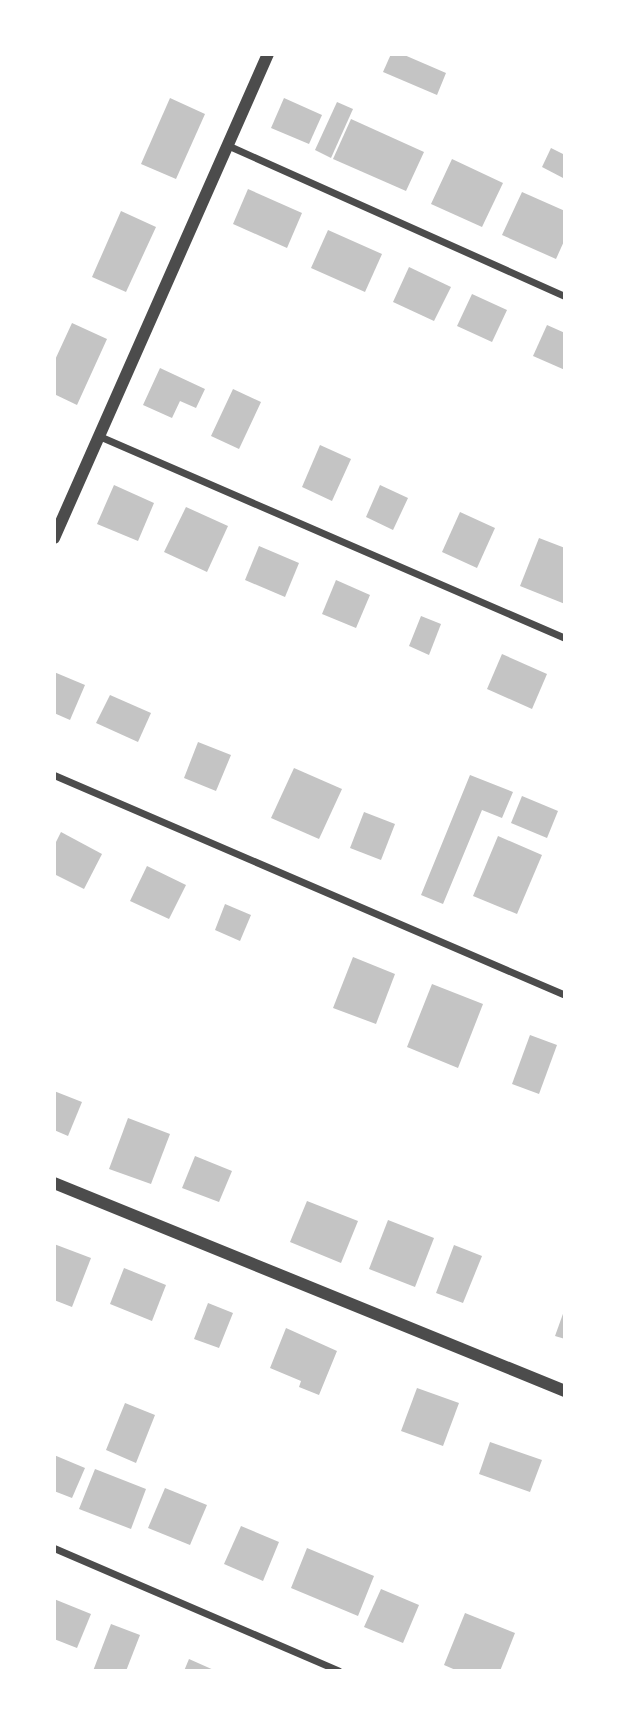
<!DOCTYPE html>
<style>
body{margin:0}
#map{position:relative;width:619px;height:1725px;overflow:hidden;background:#fff;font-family:"DM Sans",sans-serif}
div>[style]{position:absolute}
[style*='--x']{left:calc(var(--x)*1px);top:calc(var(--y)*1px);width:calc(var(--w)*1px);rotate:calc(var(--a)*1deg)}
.building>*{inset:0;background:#c4c4c4}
.minor>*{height:7px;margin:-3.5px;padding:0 3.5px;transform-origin:3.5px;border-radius:3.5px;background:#4c4c4c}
.tertiary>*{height:12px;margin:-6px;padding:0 6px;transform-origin:6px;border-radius:6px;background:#4c4c4c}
span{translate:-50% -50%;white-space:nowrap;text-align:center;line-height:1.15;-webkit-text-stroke:6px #fff;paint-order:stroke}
.frame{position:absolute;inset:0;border:56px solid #fff;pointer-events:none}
</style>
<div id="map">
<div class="building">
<div style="clip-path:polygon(391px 54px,402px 54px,446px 73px,437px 95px,383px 72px)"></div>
<div style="clip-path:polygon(170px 98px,205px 114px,176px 179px,141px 164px)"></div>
<div style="clip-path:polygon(284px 98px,322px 115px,309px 144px,271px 128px)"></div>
<div style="clip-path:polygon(337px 102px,353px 109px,331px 158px,315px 150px)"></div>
<div style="clip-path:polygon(351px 119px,424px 152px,406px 191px,333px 159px)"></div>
<div style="clip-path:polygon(551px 148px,565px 155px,565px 179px,542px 167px)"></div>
<div style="clip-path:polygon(452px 159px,503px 183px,482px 227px,431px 204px)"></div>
<div style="clip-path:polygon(248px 189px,302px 213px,287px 248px,233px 224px)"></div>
<div style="clip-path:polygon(522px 192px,565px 211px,565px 239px,556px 259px,502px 235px)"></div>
<div style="clip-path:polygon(121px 211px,156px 227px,126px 292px,92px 277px)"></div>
<div style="clip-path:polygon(328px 230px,382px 254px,365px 292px,311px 268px)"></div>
<div style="clip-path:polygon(409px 267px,451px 287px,434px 321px,393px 302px)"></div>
<div style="clip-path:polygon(472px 294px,507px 310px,492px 342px,457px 326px)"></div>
<div style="clip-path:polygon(72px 323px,107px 339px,77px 405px,54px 394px,54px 362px)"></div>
<div style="clip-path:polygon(547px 325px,565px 333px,565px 370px,533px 356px)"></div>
<div style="clip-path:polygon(160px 368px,205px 389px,196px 408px,180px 401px,172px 418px,143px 405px)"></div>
<div style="clip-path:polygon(233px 389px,261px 402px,239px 449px,211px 436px)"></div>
<div style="clip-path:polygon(320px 445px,351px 459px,332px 501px,302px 487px)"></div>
<div style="clip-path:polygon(114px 485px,154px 503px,138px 541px,97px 524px)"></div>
<div style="clip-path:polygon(380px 485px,408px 498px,393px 530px,366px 517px)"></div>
<div style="clip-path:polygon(186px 507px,228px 526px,207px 572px,164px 552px)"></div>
<div style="clip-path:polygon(460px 512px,495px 528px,477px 568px,442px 552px)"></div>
<div style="clip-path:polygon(539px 538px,565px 548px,565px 604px,520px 586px)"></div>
<div style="clip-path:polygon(259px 546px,299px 563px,285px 597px,245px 580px)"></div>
<div style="clip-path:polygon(336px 580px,370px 595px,356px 628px,322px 614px)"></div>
<div style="clip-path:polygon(421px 616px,441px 624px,429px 655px,409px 646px)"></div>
<div style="clip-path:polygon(502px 654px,547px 674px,532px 709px,487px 689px)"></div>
<div style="clip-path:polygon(54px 672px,85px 685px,70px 720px,54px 713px)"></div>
<div style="clip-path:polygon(110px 695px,151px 713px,138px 742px,96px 723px)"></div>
<div style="clip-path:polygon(198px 742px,231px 755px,216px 791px,184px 778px)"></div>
<div style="clip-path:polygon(294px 768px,342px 789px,319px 839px,271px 818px)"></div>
<div style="clip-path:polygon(470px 775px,513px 792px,502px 818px,482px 810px,443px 904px,421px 895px)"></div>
<div style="clip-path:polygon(522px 796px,558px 811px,547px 838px,511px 823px)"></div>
<div style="clip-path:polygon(364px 812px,395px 824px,381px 860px,350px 848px)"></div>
<div style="clip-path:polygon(61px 832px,102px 854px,84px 889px,54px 874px,54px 846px)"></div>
<div style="clip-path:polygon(498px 836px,542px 855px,517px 914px,473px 896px)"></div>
<div style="clip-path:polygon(147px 866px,186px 885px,169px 919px,130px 901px)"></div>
<div style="clip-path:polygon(225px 904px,251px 915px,240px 941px,215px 930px)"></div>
<div style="clip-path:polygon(353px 957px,395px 974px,376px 1024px,333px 1008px)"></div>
<div style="clip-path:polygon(432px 984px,483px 1004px,458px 1068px,407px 1047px)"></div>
<div style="clip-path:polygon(530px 1035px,557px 1045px,539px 1094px,512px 1084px)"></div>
<div style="clip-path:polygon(54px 1091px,82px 1102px,68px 1136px,54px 1130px)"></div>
<div style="clip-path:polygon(128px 1118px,170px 1134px,151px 1184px,109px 1169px)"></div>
<div style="clip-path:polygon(195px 1156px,232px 1171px,219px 1202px,182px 1188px)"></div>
<div style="clip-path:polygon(307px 1201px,358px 1221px,341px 1263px,290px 1242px)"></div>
<div style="clip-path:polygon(388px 1220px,434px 1238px,415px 1287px,369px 1269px)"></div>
<div style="clip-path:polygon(54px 1244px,91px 1258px,72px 1307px,54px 1300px)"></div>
<div style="clip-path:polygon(454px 1245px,482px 1256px,463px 1303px,436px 1293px)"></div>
<div style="clip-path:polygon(124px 1268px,166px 1285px,152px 1321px,110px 1304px)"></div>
<div style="clip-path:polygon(208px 1303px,233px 1313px,219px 1348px,194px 1339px)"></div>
<div style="clip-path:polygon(564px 1311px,565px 1311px,565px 1339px,555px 1336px)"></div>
<div style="clip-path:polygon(286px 1328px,337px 1351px,319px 1395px,299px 1387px,301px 1381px,270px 1368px)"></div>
<div style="clip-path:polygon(417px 1388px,459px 1403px,443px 1446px,401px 1431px)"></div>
<div style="clip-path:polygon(125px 1403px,155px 1415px,136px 1463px,106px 1450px)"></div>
<div style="clip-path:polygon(490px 1442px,542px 1460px,530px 1492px,479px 1474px)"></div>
<div style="clip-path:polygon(54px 1455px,85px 1468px,72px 1498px,54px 1491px)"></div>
<div style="clip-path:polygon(95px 1469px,146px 1489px,131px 1529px,79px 1509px)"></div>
<div style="clip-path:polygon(165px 1488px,207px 1505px,190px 1545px,148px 1528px)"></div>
<div style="clip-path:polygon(241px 1526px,279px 1542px,263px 1581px,224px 1564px)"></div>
<div style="clip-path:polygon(307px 1548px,374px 1576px,358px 1616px,291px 1588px)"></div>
<div style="clip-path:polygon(381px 1589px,419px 1605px,403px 1643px,364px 1627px)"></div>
<div style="clip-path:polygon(54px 1599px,91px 1614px,77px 1648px,54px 1639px)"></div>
<div style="clip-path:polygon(465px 1613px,515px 1633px,500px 1671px,458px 1671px,444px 1665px)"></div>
<div style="clip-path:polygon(111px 1624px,140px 1635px,126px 1671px,93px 1671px)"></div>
<div style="clip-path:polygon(189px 1659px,216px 1671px,184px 1671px)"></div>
</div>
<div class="minor">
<div style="--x:227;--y:145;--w:370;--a:24.1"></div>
<div style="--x:99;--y:436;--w:508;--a:23.44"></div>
<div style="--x:54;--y:775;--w:556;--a:23.29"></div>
<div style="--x:54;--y:1548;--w:310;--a:23.3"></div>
</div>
<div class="tertiary">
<div style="--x:54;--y:538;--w:529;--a:-66.15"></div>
<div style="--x:54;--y:1183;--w:552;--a:22.15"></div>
</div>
<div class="frame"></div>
</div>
